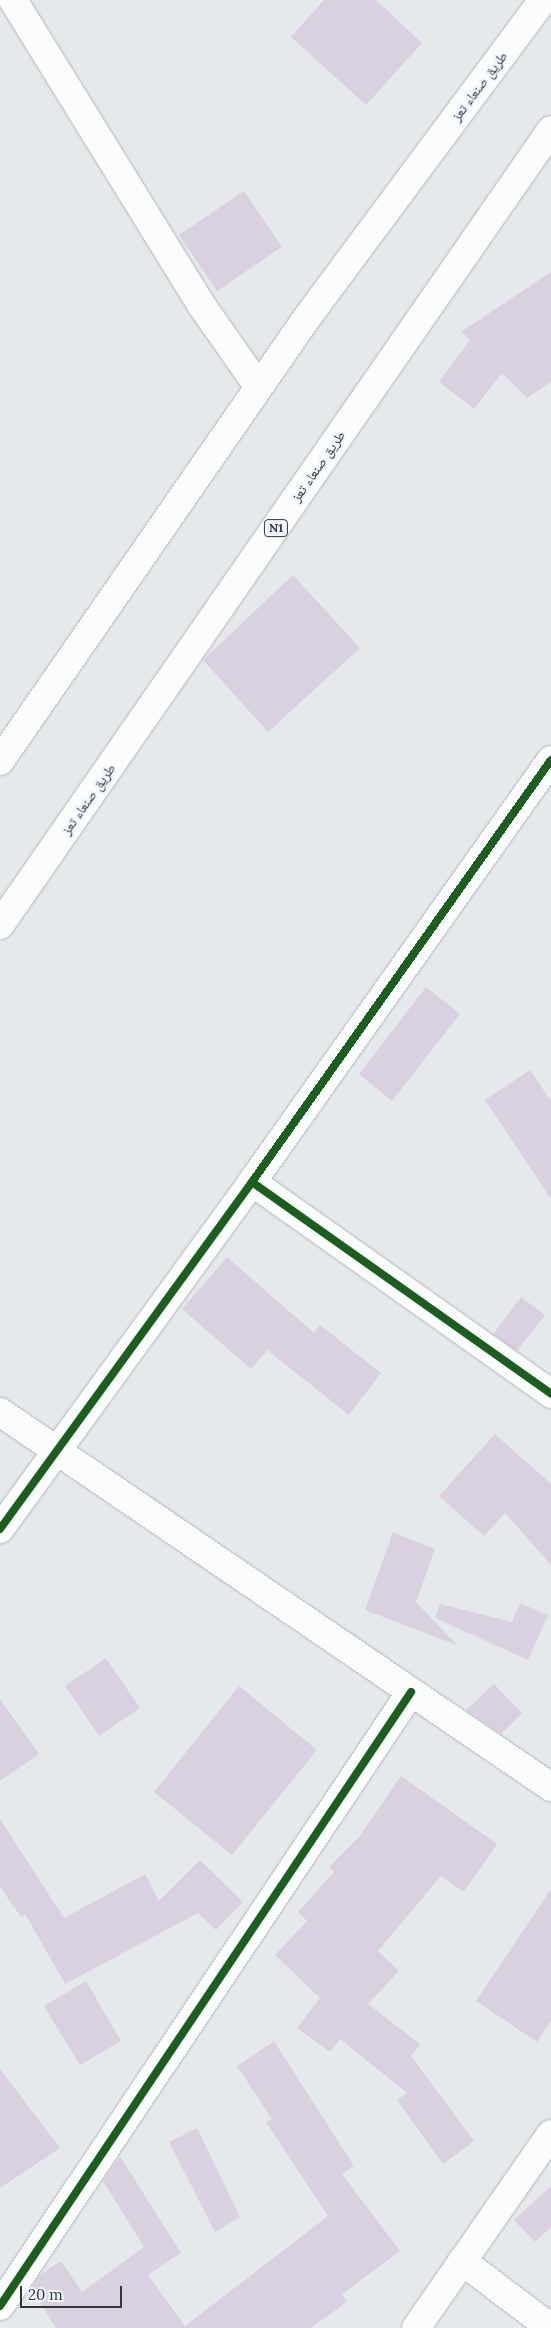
<!DOCTYPE html>
<meta charset="utf-8">
<style>
body{margin:0}
#map{position:relative;width:551px;height:2328px;overflow:hidden;background:#e6e9ec;font-family:Lora,"Noto Naskh Arabic",serif}
div>[style]{position:absolute}
[style*='--x']{left:calc(var(--x)*1px);top:calc(var(--y)*1px);width:calc(var(--w)*1px);rotate:calc(var(--a)*1deg)}
.building>*{inset:0;background:#d9d1df}
.roads{filter:drop-shadow(0 0 1px #b3b5b7) drop-shadow(0 0 1px #b3b5b7)}
.minor>*{height:28px;margin:-14px;padding:0 14px;transform-origin:14px;border-radius:14px;background:#fbfcfc}
.highway>*{height:28px;margin:-14px;padding:0 14px;transform-origin:14px;border-radius:14px;background:#fbfcfc}
.cycleway>*{height:8px;margin:-4px;padding:0 4px;transform-origin:4px;border-radius:4px;background:#1b5e20}
span{translate:-50% -50%;white-space:nowrap;text-align:center;line-height:1.15;-webkit-text-stroke:5px #f0f6fd;paint-order:stroke}
.shield-label span{padding:1px 4px;background:#f0f6fd;border:1px solid;border-radius:4px;-webkit-text-stroke-width:0}
.shield-label{font-size:12px;color:#333538;font-weight:700}
.street-label{font-size:14px;color:#333538}
.scale{position:absolute;left:20px;top:2286px;width:102px;height:22px;box-sizing:border-box;border:2px solid #333538;border-top:0;padding-left:6px;font-size:15px;line-height:18px;white-space:nowrap;color:#333538;-webkit-text-stroke:4px #f0f6fd;paint-order:stroke}
</style>
<div id="map">
<div class="building">
<div style="clip-path:polygon(324px 0,376px 0,422px 43px,366px 105px,291px 37px)"></div>
<div style="clip-path:polygon(244px 191px,282px 247px,217px 291px,179px 235px)"></div>
<div style="clip-path:polygon(551px 272px,551px 382px,527px 398px,502px 373px,474px 409px,439px 382px,470px 340px,461px 332px)"></div>
<div style="clip-path:polygon(293px 575px,360px 648px,268px 732px,203px 660px)"></div>
<div style="clip-path:polygon(426px 987px,460px 1014px,392px 1101px,359px 1074px)"></div>
<div style="clip-path:polygon(530px 1070px,551px 1101px,551px 1199px,485px 1100px)"></div>
<div style="clip-path:polygon(227px 1257px,314px 1333px,320px 1325px,381px 1373px,349px 1415px,267px 1350px,251px 1369px,182px 1309px)"></div>
<div style="clip-path:polygon(521px 1297px,545px 1315px,517px 1351px,493px 1334px)"></div>
<div style="clip-path:polygon(495px 1434px,551px 1484px,551px 1565px,505px 1513px,484px 1536px,439px 1496px)"></div>
<div style="clip-path:polygon(393px 1532px,435px 1549px,416px 1602px,457px 1645px,365px 1610px)"></div>
<div style="clip-path:polygon(520px 1603px,548px 1615px,528px 1660px,435px 1618px,440px 1604px,512px 1622px)"></div>
<div style="clip-path:polygon(106px 1658px,140px 1708px,99px 1736px,65px 1686px)"></div>
<div style="clip-path:polygon(494px 1684px,522px 1713px,501px 1734px,466px 1710px)"></div>
<div style="clip-path:polygon(239px 1686px,317px 1750px,232px 1855px,154px 1792px)"></div>
<div style="clip-path:polygon(0 1699px,39px 1754px,0 1781px)"></div>
<div style="clip-path:polygon(401px 1776px,497px 1844px,464px 1892px,441px 1876px,378px 1951px,399px 1971px,368px 2004px,420px 2044px,411px 2056px,474px 2141px,443px 2164px,397px 2100px,407px 2093px,340px 2039px,330px 2052px,297px 2028px,320px 1998px,275px 1955px,307px 1921px,298px 1912px,334px 1872px,329px 1867px,359px 1837px)"></div>
<div style="clip-path:polygon(0 1819px,64px 1918px,145px 1874px,159px 1901px,200px 1860px,243px 1902px,216px 1930px,198px 1913px,65px 1984px,25px 1914px,21px 1917px,0 1887px)"></div>
<div style="clip-path:polygon(551px 1889px,551px 2020px,537px 2042px,476px 2001px)"></div>
<div style="clip-path:polygon(86px 1981px,121px 2041px,80px 2065px,44px 2006px)"></div>
<div style="clip-path:polygon(274px 2041px,354px 2166px,342px 2174px,400px 2251px,342px 2294px,347px 2302px,311px 2328px,56px 2328px,31px 2288px,40px 2275px,61px 2261px,82px 2292px,144px 2247px,103px 2181px,120px 2156px,181px 2253px,148px 2275px,185px 2326px,328px 2216px,266px 2122px,272px 2119px,237px 2066px)"></div>
<div style="clip-path:polygon(0 2069px,60px 2148px,0 2188px)"></div>
<div style="clip-path:polygon(197px 2128px,240px 2217px,215px 2232px,169px 2142px)"></div>
<div style="clip-path:polygon(551px 2186px,551px 2227px,535px 2242px,514px 2220px)"></div>
</div>
<div class="roads">
<div class="minor">
<div style="--x:13;--y:0;--w:360;--a:58.3"></div>
<div style="--x:202;--y:306;--w:98;--a:55"></div>
<div style="--x:252;--y:1182;--w:517;--a:-54.68"></div>
<div style="--x:0;--y:1412;--w:667;--a:34.24"></div>
<div style="--x:0;--y:1529;--w:429;--a:-54"></div>
<div style="--x:252;--y:1182;--w:367;--a:35.3"></div>
<div style="--x:462;--y:2261;--w:111;--a:37"></div>
<div style="--x:0;--y:2306;--w:739;--a:-56.2"></div>
<div style="--x:416;--y:2328;--w:236;--a:-55.2"></div>
</div>
<div class="highway">
<div style="--x:0;--y:761;--w:538;--a:-55.3"></div>
<div style="--x:306;--y:319;--w:397;--a:-53.4"></div>
<div style="--x:0;--y:925;--w:967;--a:-55.27"></div>
</div>
</div>
<div class="cycleway">
<div style="--x:252;--y:1182;--w:517;--a:-54.68"></div>
<div style="--x:0;--y:1529;--w:429;--a:-54"></div>
<div style="--x:252;--y:1182;--w:367;--a:35.3"></div>
<div style="--x:0;--y:2306;--w:739;--a:-56.2"></div>
</div>
<div class="shield-label">
<span style="left:276px;top:528px">N1</span>
</div>
<div class="street-label">
<span style="left:479px;top:86px;rotate:-53deg">طريق صنعاء تعز</span>
<span style="left:318px;top:466px;rotate:-55deg">طريق صنعاء تعز</span>
<span style="left:88px;top:799px;rotate:-55deg">طريق صنعاء تعز</span>
</div>
<div class="scale">20 m</div>
</div>
